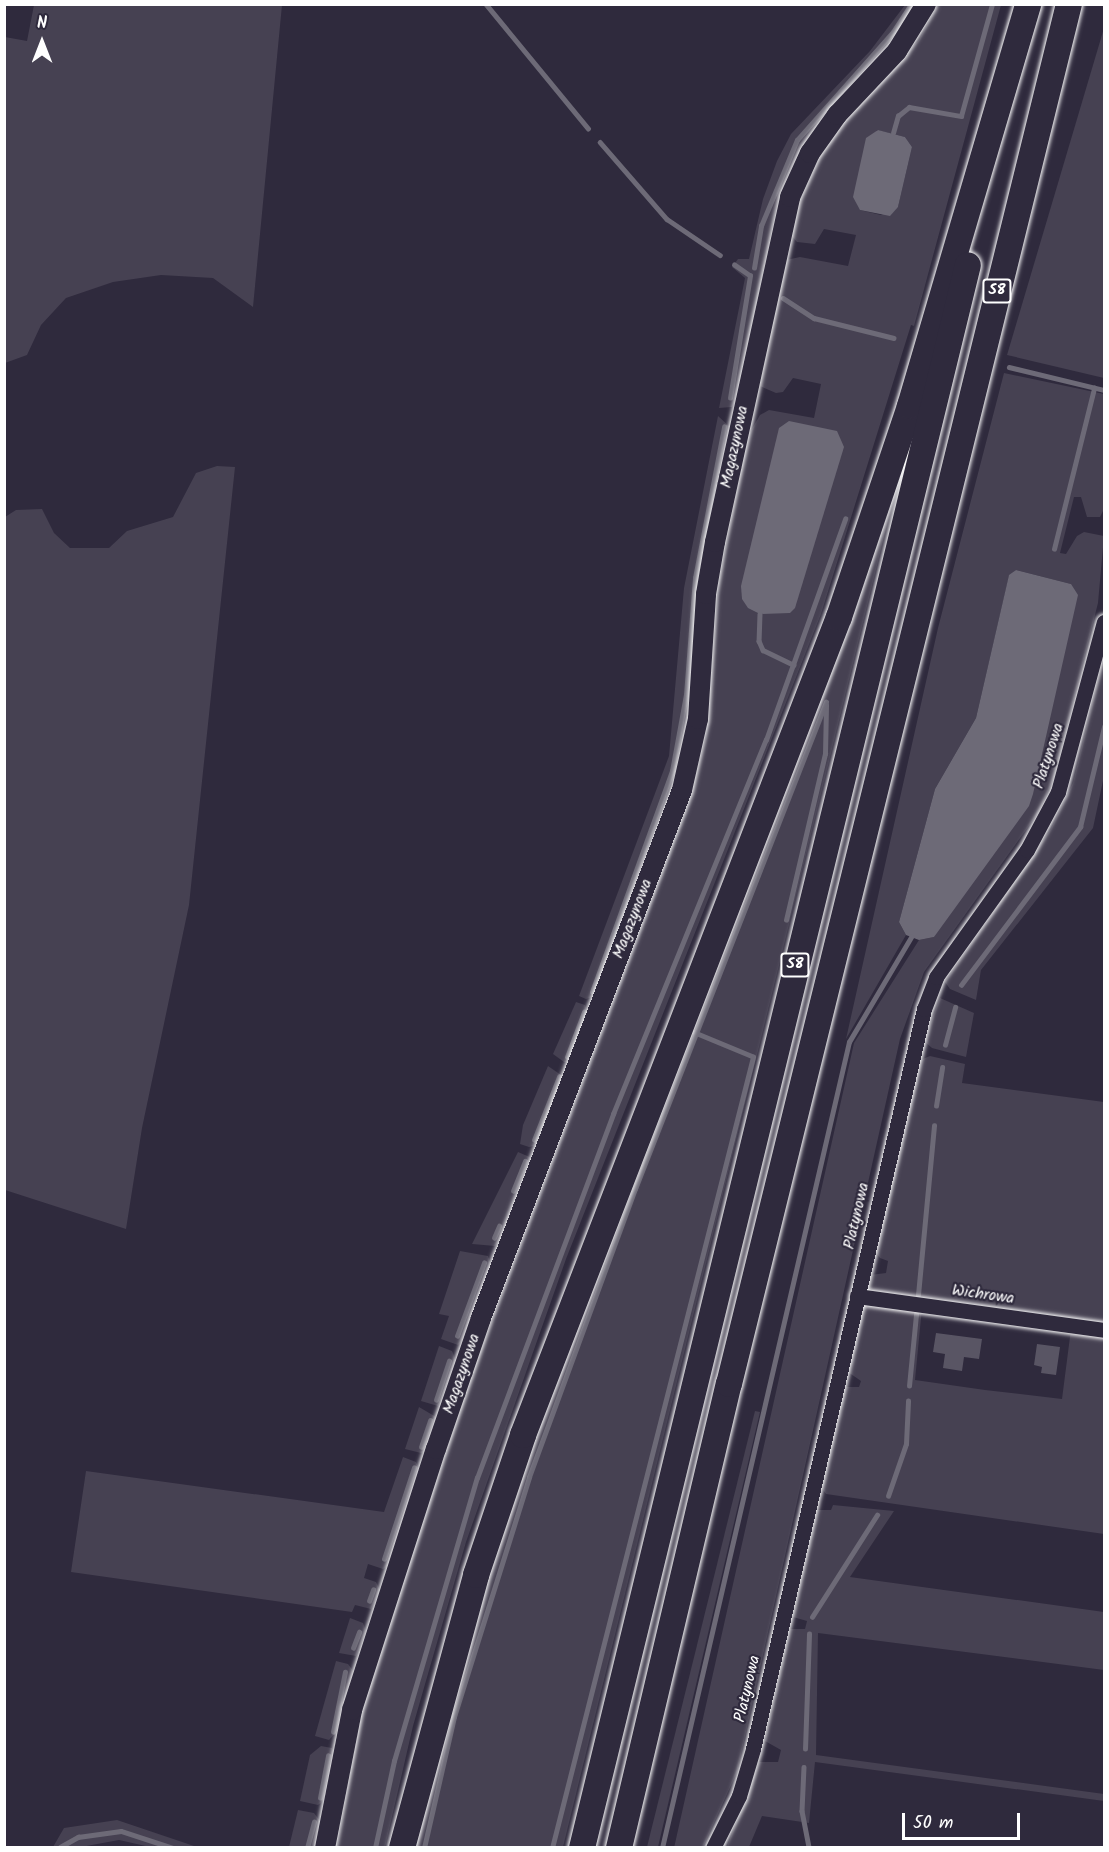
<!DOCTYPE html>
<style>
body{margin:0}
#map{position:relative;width:1109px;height:1852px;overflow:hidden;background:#2f2a3d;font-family:Kalam,sans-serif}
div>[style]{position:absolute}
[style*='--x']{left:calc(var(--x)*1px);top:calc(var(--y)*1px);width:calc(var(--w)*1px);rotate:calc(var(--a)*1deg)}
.green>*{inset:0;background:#464152}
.water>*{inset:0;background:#6d6a77}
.stream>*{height:4.5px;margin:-2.25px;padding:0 2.25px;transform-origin:2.25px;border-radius:2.25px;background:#6d6a77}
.building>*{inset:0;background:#595564}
.roads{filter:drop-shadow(0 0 2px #fff) drop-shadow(0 0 2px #fff)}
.street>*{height:15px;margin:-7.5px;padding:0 7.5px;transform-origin:7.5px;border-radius:7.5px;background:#2f2a3d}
.secondary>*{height:20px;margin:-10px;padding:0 10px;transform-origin:10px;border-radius:10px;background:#2f2a3d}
.highway>*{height:26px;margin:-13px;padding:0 13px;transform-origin:13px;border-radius:13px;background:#2f2a3d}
span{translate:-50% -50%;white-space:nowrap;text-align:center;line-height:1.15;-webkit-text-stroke:4.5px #2f2a3d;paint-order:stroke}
.shield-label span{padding:2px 4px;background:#2f2a3d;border:2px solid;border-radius:4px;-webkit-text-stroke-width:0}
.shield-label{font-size:15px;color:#fff;font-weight:700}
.street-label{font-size:16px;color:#fff}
.frame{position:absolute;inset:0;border:6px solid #fff;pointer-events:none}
.north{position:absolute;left:12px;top:12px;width:60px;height:60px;-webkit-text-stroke:4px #2f2a3d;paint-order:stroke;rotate:0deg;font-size:16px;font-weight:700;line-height:24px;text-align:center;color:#fff}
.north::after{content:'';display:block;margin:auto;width:21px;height:27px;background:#fff;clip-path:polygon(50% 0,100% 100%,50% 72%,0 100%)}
.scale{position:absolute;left:902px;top:1813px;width:118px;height:27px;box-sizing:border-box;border:3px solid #fff;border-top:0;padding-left:8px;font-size:18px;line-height:21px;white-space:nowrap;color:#fff;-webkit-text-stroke:4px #2f2a3d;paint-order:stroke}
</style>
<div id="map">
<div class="green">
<div style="clip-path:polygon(34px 5px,282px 5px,253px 307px,213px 278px,161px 275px,113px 282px,66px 298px,41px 325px,27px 355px,5px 363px,5px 37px,27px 41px)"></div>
<div style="clip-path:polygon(905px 5px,916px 5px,905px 24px,803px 146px,787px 176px,776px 207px,737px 398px,732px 407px,719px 408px,745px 278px,732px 267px,738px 259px,749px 259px,763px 199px,777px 161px,791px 134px,870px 51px)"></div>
<div style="clip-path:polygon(evenodd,938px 5px,1001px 5px,914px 326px,911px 325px,821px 614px,566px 1259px,466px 1542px,413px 1726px,385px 1847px,337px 1848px,361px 1717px,376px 1662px,474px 1369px,688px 805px,706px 738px,719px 583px,748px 436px,760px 415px,769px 410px,814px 418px,821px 384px,793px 378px,783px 392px,776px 393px,760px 386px,786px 260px,800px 257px,848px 266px,856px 235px,824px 229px,815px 244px,797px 242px,791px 235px,798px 206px,822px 153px,843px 123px,919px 40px,938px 5px,877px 130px,905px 137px,912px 147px,898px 207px,881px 215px,860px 210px,877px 130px)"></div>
<div style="clip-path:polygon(1104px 28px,1104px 378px,1007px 355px)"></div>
<div style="clip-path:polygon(1004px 373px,1104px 394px,1104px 509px,1100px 517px,1087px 517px,1081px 497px,1074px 497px,1060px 553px,1066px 554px,1077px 536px,1084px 532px,1104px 536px,1098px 603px,1054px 778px,1038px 813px,924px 972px,900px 1039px,737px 1772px,703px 1847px,674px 1848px,854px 1043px,919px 940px,934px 937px,1071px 584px,1016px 570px,1009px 576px,976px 718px,935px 789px,899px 922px,906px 935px,846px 1039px,938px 628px)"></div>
<div style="clip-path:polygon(718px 416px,730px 427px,685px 746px,595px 996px,586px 999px,579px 996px,669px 756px,684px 588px)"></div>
<div style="clip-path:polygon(217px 466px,235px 467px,189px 905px,142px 1128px,126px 1229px,5px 1190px,5px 517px,16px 510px,42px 509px,54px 533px,70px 548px,109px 548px,127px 531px,173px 517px,196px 473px)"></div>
<div style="clip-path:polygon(892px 504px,563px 1847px,413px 1848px,463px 1653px,539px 1418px)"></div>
<div style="clip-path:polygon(1104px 655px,1104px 776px,1093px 828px,981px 970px,976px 1000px,950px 989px,945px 982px,1051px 829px,1073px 783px)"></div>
<div style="clip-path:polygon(940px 998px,974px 1013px,966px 1057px,932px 1048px,924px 1041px)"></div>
<div style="clip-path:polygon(576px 1002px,585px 1005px,588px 1014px,569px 1062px,564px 1062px,553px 1054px)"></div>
<div style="clip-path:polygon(930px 1056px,965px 1064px,962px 1083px,1104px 1102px,1104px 1323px,874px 1291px,867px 1286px,870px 1275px,886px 1273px,888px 1261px,880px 1258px,875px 1251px,918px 1061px)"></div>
<div style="clip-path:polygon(548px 1066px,564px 1077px,538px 1145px,529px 1147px,520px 1144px,523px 1125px)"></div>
<div style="clip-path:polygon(518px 1152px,532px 1158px,501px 1241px,495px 1246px,472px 1244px)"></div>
<div style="clip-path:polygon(460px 1251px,488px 1256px,492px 1268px,465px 1338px,458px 1345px,441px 1339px,449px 1316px,439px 1314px)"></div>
<div style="clip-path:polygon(872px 1304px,922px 1308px,915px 1380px,985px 1390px,1062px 1399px,1071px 1329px,1104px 1334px,1104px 1534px,826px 1494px,822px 1488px,844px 1387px,859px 1387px,861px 1381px,848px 1372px,862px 1310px)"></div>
<div style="clip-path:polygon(439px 1346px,452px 1351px,456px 1361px,438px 1406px,421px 1401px)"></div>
<div style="clip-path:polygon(419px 1407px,436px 1417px,427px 1451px,421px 1453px,405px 1449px)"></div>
<div style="clip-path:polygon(755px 1411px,760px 1412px,658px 1847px,647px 1847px)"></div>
<div style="clip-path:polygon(403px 1457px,416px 1462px,420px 1471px,388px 1566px,383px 1569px,368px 1564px,364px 1578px,376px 1582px,380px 1590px,371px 1609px,355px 1605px,352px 1612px,71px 1572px,86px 1471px,384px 1512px)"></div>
<div style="clip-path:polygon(833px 1505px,894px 1511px,850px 1577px,1104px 1612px,1104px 1670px,818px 1633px,816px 1755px,1104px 1794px,1104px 1801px,815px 1762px,809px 1823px,762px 1816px,749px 1847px,727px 1847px,759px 1762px,778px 1762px,781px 1750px,765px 1741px,790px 1629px,805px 1629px,807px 1621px,793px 1617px,817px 1510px,831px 1510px)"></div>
<div style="clip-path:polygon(350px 1618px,363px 1623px,366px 1631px,356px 1656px,339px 1653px)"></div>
<div style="clip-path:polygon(336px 1661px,348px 1664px,354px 1672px,340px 1727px,329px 1740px,315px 1736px)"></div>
<div style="clip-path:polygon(321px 1746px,332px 1748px,334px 1754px,325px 1799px,318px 1805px,300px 1801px,310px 1755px)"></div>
<div style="clip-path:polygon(298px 1810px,314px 1813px,320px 1821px,312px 1847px,289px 1847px)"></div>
<div style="clip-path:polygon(117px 1820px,197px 1847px,150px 1847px,119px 1840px,81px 1847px,53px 1847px,64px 1828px)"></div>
</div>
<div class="water">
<div style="clip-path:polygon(878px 130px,905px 137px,912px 147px,898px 207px,890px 216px,860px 210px,853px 197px,866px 138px)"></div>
<div style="clip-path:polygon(789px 421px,837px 431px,844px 447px,795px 608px,790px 613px,760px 614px,748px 608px,742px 599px,741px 586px,779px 428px)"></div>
<div style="clip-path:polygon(1016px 570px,1071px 584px,1078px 595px,1033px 794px,1029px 806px,934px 937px,919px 940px,906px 935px,899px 922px,935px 789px,976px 718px,1009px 575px)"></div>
</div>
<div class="stream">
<div style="--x:486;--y:4;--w:161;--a:50.6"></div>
<div style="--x:893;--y:133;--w:18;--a:-74"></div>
<div style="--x:898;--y:116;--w:14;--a:-39"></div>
<div style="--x:909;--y:107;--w:53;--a:9.8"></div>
<div style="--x:961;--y:116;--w:116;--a:-74.5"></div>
<div style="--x:600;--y:142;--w:102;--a:49"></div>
<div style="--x:667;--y:219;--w:64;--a:34.2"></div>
<div style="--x:754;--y:268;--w:43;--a:-80.5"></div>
<div style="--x:761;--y:226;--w:93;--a:-67.3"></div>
<div style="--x:797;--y:140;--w:144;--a:-48.4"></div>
<div style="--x:893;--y:32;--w:33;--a:-57"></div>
<div style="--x:783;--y:298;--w:37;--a:33"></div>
<div style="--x:814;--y:318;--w:82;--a:14"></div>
<div style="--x:1009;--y:367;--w:98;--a:13.6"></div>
<div style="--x:730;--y:398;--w:124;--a:-80.7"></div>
<div style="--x:750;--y:276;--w:19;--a:-145"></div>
<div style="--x:1054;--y:549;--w:166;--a:-76"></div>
<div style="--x:760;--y:614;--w:27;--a:92"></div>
<div style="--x:759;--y:641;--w:10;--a:66"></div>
<div style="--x:763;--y:650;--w:34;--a:26"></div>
<div style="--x:786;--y:920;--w:171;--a:-76.8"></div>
<div style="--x:825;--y:754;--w:49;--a:-88.8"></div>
<div style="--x:961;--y:985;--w:198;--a:-53"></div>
<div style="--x:1080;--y:827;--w:103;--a:-76.5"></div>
<div style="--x:592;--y:992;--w:235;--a:-70.1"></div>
<div style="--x:672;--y:771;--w:77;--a:-79.6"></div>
<div style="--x:686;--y:695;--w:117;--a:-85.6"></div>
<div style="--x:695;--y:578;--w:154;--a:-79.1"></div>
<div style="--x:945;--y:1045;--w:39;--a:-75"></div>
<div style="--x:567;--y:1057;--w:48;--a:-69.3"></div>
<div style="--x:936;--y:1106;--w:39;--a:-81"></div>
<div style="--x:534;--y:1140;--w:68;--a:-68.4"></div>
<div style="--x:513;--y:1191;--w:32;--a:-68"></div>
<div style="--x:494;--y:1238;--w:13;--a:-67"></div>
<div style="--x:918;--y:1295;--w:170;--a:-84.6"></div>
<div style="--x:457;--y:1336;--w:78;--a:-69.7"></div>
<div style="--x:909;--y:1386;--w:72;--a:-84.4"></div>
<div style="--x:436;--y:1400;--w:41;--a:-71.6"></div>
<div style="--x:421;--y:1447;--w:28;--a:-71"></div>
<div style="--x:888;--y:1496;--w:55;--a:-70.9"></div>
<div style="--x:906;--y:1444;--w:43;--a:-87.3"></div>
<div style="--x:384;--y:1559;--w:96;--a:-71.8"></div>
<div style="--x:369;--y:1601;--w:12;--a:-70"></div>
<div style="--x:812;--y:1617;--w:121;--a:-57.5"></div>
<div style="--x:353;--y:1648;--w:17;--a:-69"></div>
<div style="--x:333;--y:1732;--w:61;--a:-78.7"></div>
<div style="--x:805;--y:1749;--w:115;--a:-88"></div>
<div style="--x:804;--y:1767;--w:44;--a:92.6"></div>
<div style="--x:802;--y:1811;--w:38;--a:79"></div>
<div style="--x:320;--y:1798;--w:43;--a:-79.2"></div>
<div style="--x:60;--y:1847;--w:21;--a:-29"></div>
<div style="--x:78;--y:1837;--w:43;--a:-7.9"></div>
<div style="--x:121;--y:1831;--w:55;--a:18.1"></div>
<div style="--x:307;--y:1848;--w:27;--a:-75"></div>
<div style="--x:375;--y:1848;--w:89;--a:-77.7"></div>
<div style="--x:394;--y:1761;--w:295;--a:-73.7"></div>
<div style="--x:477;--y:1478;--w:389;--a:-69.5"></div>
<div style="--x:613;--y:1114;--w:404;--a:-67.8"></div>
<div style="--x:766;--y:740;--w:235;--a:-70.3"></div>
<div style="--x:424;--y:1848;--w:134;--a:-77.1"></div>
<div style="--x:454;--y:1717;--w:251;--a:-72.6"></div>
<div style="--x:529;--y:1477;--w:307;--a:-69.8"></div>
<div style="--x:635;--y:1189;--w:523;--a:-68.59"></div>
<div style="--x:552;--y:1848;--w:816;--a:-75.74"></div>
<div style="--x:753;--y:1057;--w:63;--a:-157.5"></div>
<div style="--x:662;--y:1848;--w:827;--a:-76.94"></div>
<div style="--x:849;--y:1042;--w:122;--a:-59.4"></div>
</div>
<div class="building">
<div style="clip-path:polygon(936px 1333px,982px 1339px,979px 1359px,964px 1357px,962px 1371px,943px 1368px,945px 1354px,933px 1352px)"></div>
<div style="clip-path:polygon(1037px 1344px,1060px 1347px,1056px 1375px,1041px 1373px,1042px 1367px,1034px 1365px)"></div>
</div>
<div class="roads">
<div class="street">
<div style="--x:857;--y:1296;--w:249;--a:7.8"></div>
<div style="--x:713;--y:1848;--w:58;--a:-63.4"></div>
<div style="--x:739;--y:1796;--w:49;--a:-73.4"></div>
<div style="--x:753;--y:1749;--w:760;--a:-76.99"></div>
<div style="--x:924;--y:1009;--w:34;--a:-69"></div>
<div style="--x:936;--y:977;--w:156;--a:-54.4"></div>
<div style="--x:1027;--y:850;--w:66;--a:-61.9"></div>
<div style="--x:1058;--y:792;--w:176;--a:-74.9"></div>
</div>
<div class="secondary">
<div style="--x:325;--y:1848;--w:141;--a:-78.9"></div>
<div style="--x:352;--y:1710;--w:274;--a:-72.2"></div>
<div style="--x:436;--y:1449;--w:139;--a:-71"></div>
<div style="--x:481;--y:1318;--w:565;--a:-69.16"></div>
<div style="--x:682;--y:790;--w:73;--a:-77.3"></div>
<div style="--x:698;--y:719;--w:125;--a:-86.3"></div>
<div style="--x:706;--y:594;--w:53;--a:-80.2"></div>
<div style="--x:715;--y:542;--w:353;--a:-77.7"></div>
<div style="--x:790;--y:197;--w:48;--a:-65.6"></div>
<div style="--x:810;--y:153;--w:47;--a:-54.6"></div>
<div style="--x:837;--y:115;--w:88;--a:-46.8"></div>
<div style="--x:897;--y:51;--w:55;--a:-58.3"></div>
</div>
<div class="highway">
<div style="--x:402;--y:1848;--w:283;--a:-74.8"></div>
<div style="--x:476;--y:1575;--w:148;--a:-71.4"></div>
<div style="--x:523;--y:1435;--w:877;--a:-68.88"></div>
<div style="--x:839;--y:617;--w:223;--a:-71.4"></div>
<div style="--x:910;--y:406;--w:419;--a:-73.6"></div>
<div style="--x:582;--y:1848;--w:1629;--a:-76.3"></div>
<div style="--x:619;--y:1848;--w:477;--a:-76.7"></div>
<div style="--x:729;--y:1384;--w:1421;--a:-76.16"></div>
</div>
</div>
<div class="shield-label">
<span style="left:997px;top:291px">S8</span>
<span style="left:795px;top:965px">S8</span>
</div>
<div class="street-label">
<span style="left:735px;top:447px;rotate:-78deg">Magazynowa</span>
<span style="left:1049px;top:756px;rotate:-72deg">Platynowa</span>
<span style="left:633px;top:919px;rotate:-69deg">Magazynowa</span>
<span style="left:857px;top:1216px;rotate:-77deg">Platynowa</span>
<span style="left:983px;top:1295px;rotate:8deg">Wichrowa</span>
<span style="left:462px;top:1374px;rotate:-71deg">Magazynowa</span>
<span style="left:748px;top:1689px;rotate:-77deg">Platynowa</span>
</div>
<div class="frame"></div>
<div class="north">N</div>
<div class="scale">50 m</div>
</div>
